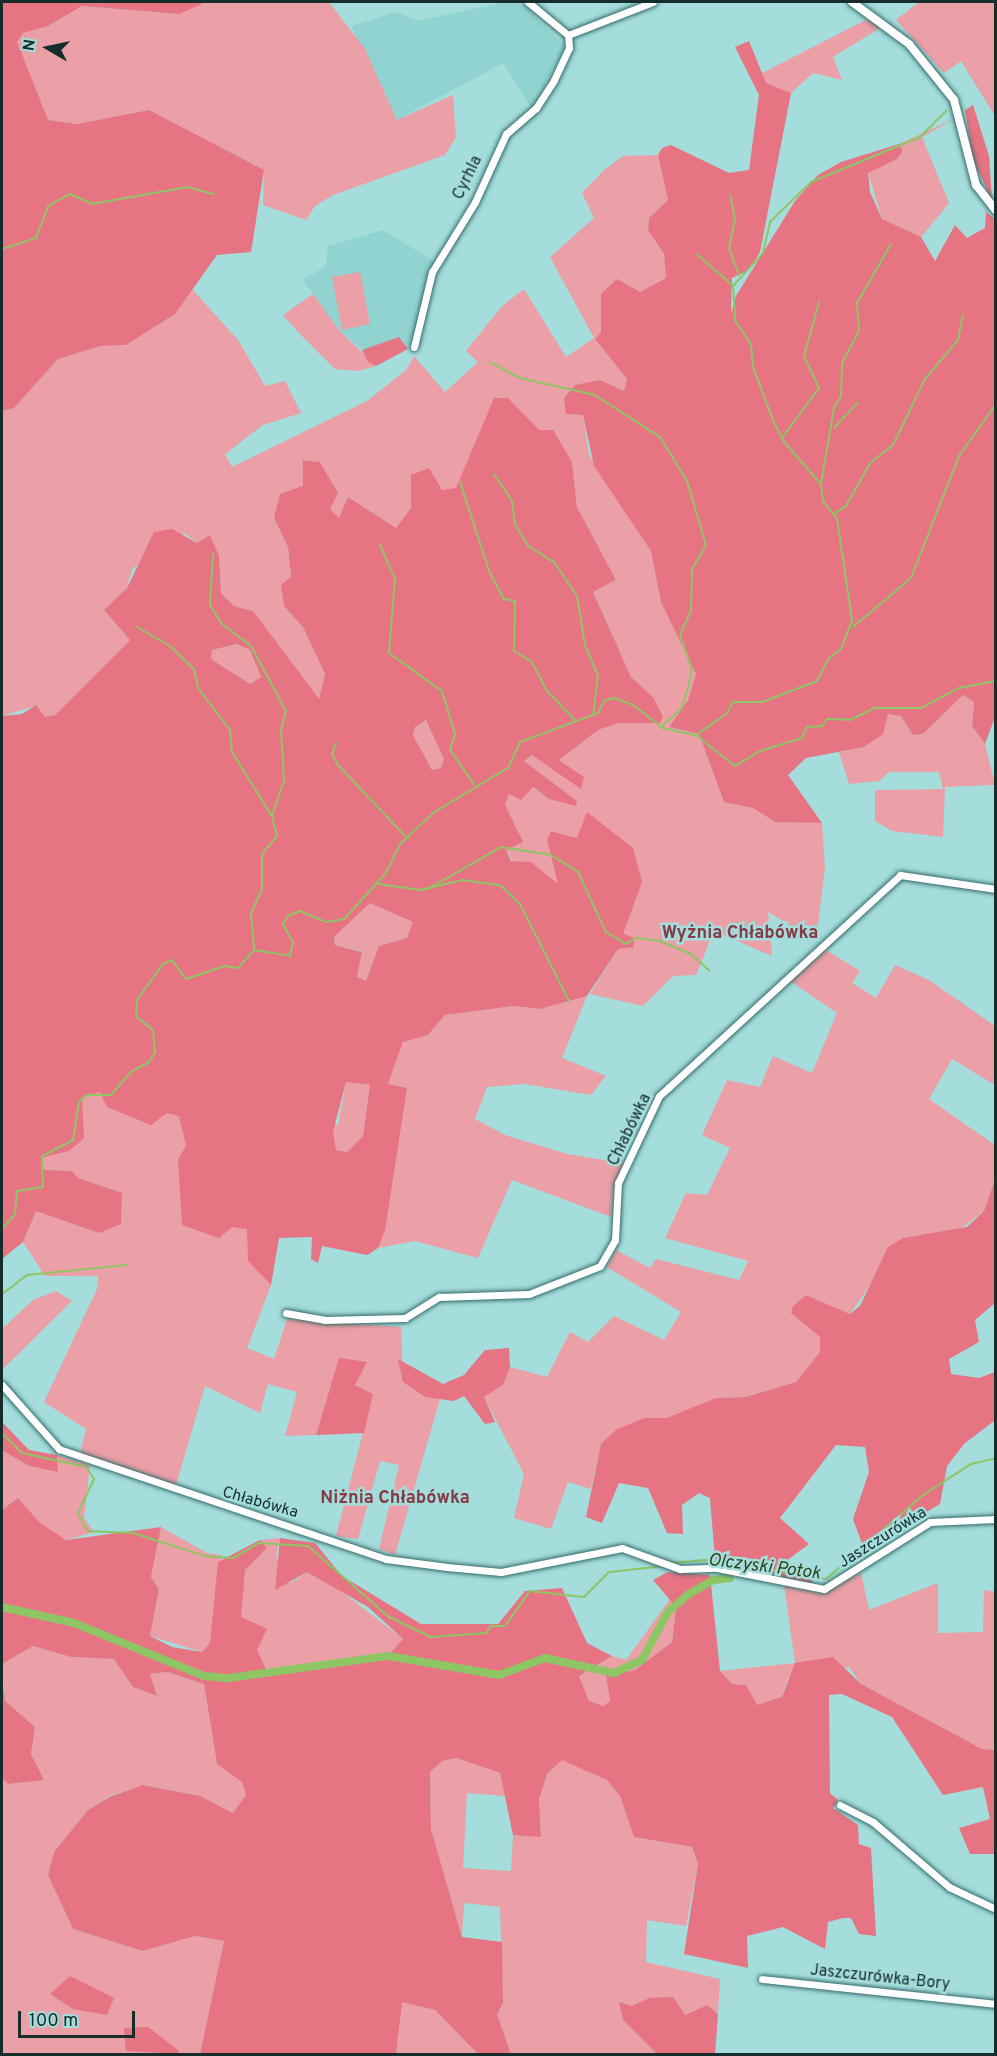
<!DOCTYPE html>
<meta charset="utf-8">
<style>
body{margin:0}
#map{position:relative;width:997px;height:2056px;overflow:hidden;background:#a4dddb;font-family:Overpass,sans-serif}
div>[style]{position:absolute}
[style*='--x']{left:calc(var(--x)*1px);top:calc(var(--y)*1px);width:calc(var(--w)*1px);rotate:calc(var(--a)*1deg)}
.built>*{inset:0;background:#90d3d0}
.green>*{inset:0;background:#eb9fa6}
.forest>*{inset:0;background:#e67483}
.stream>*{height:2px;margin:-1px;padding:0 1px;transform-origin:1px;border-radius:1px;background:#8fc665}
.canal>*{height:8px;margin:-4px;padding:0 4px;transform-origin:4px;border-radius:4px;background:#8fc665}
.roads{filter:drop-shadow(0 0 2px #356c6b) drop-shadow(0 0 2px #356c6b)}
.minor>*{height:7px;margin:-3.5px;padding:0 3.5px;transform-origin:3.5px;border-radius:3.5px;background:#fff}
.tertiary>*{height:8px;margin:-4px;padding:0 4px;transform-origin:4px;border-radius:4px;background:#fff}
span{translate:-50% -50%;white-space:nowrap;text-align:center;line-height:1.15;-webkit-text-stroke:5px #a4dddb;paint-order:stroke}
.street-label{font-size:16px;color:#162d2c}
.neighbourhood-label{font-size:18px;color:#843b45;font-weight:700}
.water-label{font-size:18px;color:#2c421b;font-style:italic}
.frame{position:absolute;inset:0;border:3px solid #162d2c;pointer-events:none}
.north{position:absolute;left:18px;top:18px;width:60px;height:60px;-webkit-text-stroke:4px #a4dddb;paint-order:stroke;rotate:279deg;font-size:16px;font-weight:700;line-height:24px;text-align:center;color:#162d2c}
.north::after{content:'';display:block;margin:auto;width:21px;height:27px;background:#162d2c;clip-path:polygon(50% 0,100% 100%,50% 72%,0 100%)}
.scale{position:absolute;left:18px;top:2011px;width:117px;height:27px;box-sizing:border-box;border:3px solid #162d2c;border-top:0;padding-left:8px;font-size:18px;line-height:21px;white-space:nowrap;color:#162d2c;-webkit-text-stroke:4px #a4dddb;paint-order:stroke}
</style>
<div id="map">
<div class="built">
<div style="clip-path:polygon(506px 2px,521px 2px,565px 47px,532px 109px,503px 63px,397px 120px,351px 26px,396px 12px,417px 21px)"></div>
<div style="clip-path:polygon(383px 230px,435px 262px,408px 349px,399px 337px,362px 350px,339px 330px,303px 280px,326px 266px,328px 246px)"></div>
</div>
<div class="green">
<div style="clip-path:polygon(194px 2px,329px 2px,365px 49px,397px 120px,453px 95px,456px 137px,445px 155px,333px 195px,315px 206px,306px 220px,263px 205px,264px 170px,149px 110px,77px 124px,47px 120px,22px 56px,2px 28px,48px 26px,82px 6px,179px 14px)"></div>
<div style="clip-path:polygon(919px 2px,995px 2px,995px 116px,961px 61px,944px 73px,896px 20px)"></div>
<div style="clip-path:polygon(868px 19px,880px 28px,833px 57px,842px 80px,813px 73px,791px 93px,766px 83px,762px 73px)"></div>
<div style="clip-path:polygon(956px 118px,922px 137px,949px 203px,921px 237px,882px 219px,868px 172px,897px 159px,903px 151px,899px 144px)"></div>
<div style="clip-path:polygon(658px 155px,668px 200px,649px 218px,648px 230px,664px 254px,666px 278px,640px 292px,601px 294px,601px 332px,595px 339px,627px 379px,624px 391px,600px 380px,567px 414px,583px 415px,589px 455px,651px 551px,661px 601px,696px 674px,688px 700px,669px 727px,699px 734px,724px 802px,753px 808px,775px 822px,822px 823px,825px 868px,816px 941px,768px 912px,772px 956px,714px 931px,696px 975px,673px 976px,643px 1006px,590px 994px,618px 949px,628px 916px,633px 848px,599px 824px,577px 838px,552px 831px,547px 840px,558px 884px,525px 882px,506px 850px,446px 805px,532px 787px,549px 799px,577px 801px,524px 761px,532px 755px,584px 777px,559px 760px,598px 730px,618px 723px,660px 723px,653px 697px,631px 677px,593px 592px,616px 580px,577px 507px,572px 462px,503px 436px,456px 488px,411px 508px,396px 528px,348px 497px,339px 519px,329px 509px,338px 493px,320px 462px,303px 460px,303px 486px,274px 518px,288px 547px,291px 577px,284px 606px,303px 627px,325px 674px,319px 700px,253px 611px,234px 606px,221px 593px,219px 555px,210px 535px,197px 543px,184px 533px,132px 569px,127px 588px,104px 610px,130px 640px,55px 715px,45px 717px,35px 706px,2px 716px,2px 411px,14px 408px,58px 359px,101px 346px,126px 345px,175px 314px,192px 289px,238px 340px,265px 386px,285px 381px,301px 413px,263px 425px,225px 454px,232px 467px,367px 401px,406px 370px,414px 356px,445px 392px,478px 362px,466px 351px,502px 306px,524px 289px,566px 357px,594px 338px,550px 257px,594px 218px,582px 193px,603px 171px,623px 156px)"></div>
<div style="clip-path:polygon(360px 272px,370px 324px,342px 330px,332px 277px)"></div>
<div style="clip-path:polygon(313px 294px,339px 330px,376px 366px,358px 371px,335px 369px,298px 332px,283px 315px)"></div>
<div style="clip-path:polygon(237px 644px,250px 650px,261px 677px,250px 684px,211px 659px,212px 650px)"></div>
<div style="clip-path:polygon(963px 695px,974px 702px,972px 726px,985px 744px,995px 785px,945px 787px,943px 837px,892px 831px,875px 821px,875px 790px,943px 789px,939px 772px,889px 772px,879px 781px,849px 784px,839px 752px,864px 747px,887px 714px,901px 716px,913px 735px,923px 734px)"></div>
<div style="clip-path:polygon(426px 720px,445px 759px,442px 768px,432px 770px,413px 735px,415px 727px)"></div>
<div style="clip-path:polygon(370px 903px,414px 921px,407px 938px,379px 946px,366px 981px,357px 978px,362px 951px,335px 945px,334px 937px)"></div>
<div style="clip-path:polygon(824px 949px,860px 971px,852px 983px,876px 998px,895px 965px,929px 980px,995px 1026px,995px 1085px,952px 1059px,929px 1099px,995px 1145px,995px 1179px,984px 1211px,955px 1233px,903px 1238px,850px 1314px,806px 1295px,793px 1306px,792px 1314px,820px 1337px,820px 1352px,796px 1382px,746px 1397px,716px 1398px,667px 1419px,644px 1418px,601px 1444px,591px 1489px,568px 1482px,551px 1529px,514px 1518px,524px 1474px,484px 1397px,503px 1385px,510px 1367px,547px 1377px,570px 1332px,588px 1342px,614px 1316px,664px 1340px,681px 1312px,607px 1267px,616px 1250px,650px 1268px,656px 1259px,739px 1280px,748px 1261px,665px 1238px,686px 1193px,707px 1195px,730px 1148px,702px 1135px,727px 1080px,760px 1087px,773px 1056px,812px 1073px,837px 1013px,790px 981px)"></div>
<div style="clip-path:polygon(587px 996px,562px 1058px,606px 1076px,591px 1095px,525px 1084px,487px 1087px,475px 1119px,505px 1135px,567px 1154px,627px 1164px,613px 1188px,611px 1217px,512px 1180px,478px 1258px,415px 1241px,378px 1248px,407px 1088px,388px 1084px,403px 1042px,428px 1035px,445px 1015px,513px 1006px,540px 1009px)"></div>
<div style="clip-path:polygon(346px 1082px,370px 1085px,363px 1136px,347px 1152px,336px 1150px,279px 1238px,262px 1275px,271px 1285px,247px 1348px,274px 1359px,287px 1319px,401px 1327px,403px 1382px,425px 1397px,440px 1399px,395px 1555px,379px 1549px,399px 1465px,380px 1461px,358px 1539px,336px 1536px,373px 1394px,355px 1385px,366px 1362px,339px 1359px,316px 1435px,285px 1436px,297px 1392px,268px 1384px,260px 1413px,205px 1386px,176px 1485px,109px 1466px,80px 1454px,86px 1429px,44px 1402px,97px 1289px,98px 1276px,45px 1276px,23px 1242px,36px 1211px,99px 1233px,122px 1193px,78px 1178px,72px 1171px,43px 1170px,41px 1158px,69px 1151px,82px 1097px,100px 1092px,167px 1112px,338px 1125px)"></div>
<div style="clip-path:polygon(56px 1291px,72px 1301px,2px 1370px,2px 1329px,33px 1300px)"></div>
<div style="clip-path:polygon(2px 1449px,58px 1471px,57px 1455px,90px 1465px,84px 1518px,94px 1532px,66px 1540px,40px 1524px,18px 1498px,2px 1510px)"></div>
<div style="clip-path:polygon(161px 1527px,207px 1553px,222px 1555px,210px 1643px,202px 1652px,150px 1636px,159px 1589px,151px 1577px)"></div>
<div style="clip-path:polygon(280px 1538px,276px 1556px,291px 1583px,307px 1572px,333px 1585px,403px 1639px,384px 1660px,318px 1669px,296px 1667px,270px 1677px,241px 1617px,241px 1592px,245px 1570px,267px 1548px,260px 1540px)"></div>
<div style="clip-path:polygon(861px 1573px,869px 1610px,938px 1583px,938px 1633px,983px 1632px,984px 1590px,995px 1592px,995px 1750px,982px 1749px,861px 1684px,849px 1667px,788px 1678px,782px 1697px,757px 1706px,746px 1685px,732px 1684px,720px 1671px,795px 1663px,784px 1585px,819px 1593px)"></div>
<div style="clip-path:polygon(670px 1599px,676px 1607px,672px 1642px,635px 1670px,606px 1675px,610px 1701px,603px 1706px,589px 1702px,579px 1676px,612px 1656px,626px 1660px)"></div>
<div style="clip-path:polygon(33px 1646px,71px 1657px,114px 1659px,133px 1687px,157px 1696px,150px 1674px,167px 1672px,204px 1684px,217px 1764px,242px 1781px,246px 1795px,233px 1813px,200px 1796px,144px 1785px,109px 1796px,88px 1810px,54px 1852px,48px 1875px,73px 1929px,143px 1951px,195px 1936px,224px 1941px,200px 2054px,2px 2054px,2px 1778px,8px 1784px,43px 1780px,31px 1754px,35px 1727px,5px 1701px,2px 1664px)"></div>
<div style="clip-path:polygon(456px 1758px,500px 1773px,505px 1796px,467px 1793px,463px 1868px,511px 1871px,513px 1835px,541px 1836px,539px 1800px,547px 1774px,562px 1759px,607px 1780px,620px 1796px,634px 1837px,692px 1847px,698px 1864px,686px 1926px,647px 1920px,646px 1962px,720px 1979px,718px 2014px,707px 2005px,685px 2015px,649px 1998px,632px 2006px,620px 2002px,623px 2020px,657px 2054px,511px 2054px,497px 2014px,503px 2003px,500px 1907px,464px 1903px,462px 1937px,431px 1829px,430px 1772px,441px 1761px)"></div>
<div style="clip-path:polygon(401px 2001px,435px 2010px,478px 2054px,396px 2054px)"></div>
</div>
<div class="forest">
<div style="clip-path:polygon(2px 2px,206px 2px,179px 14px,82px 6px,48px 26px,23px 33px,17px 42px,48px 120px,77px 124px,149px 110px,264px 170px,251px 252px,217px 255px,175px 314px,126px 345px,101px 346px,58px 359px,14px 408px,2px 411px)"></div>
<div style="clip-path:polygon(749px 41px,766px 83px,791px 93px,760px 252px,749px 270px,732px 278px,731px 314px,736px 296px,795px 201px,818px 175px,841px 162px,899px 144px,903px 151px,897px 159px,868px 173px,870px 192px,882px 219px,921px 237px,935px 261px,955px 225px,967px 238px,985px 228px,986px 212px,995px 219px,995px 717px,985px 744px,972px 726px,974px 702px,963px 695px,923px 734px,913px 735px,901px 716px,888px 714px,883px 734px,864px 747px,806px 758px,788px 775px,822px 823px,775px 822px,753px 808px,724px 802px,699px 734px,669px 727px,688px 700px,696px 674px,661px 602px,651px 551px,594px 466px,583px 415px,566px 414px,564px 398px,575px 385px,600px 380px,624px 391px,627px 379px,595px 339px,601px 332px,601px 294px,617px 279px,640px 292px,666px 278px,664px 254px,648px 230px,649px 218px,668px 200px,658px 155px,662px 148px,671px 145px,729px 173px,749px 170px,759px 95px,735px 47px)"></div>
<div style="clip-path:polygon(973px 105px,989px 156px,992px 200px,973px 160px,965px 110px)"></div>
<div style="clip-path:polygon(399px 337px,408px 349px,376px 366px,368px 362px,362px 350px)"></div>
<div style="clip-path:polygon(evenodd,494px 398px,508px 398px,539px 430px,553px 430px,572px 462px,577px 507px,616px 580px,593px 592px,631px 677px,653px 697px,663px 717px,660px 723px,618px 723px,598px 730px,559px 760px,584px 777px,581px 789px,532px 755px,524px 761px,577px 801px,576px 806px,549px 799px,533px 787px,521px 800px,509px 794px,505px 805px,523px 842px,506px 850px,511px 861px,531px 862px,558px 884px,547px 840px,551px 831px,577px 838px,587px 812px,633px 848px,642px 882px,623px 934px,635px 938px,633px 947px,618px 949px,587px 996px,540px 1009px,514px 1006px,445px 1015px,428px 1035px,403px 1042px,388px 1084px,407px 1088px,385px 1230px,378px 1248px,367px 1255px,322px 1246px,318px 1263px,311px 1259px,312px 1237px,279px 1238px,271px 1285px,248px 1261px,247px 1229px,232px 1227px,219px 1238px,182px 1225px,178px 1160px,186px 1145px,179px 1116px,167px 1113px,151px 1125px,107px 1107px,100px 1092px,82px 1097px,84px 1138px,69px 1151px,41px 1158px,44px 1170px,72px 1171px,78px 1178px,122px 1193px,121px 1224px,99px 1233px,36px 1211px,23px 1242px,2px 1259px,2px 716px,22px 714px,36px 705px,45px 717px,55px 715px,130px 640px,104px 610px,127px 588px,154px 532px,172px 529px,197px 543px,210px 535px,219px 555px,221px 593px,234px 606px,253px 611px,319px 699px,325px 674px,303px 627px,284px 606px,281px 585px,291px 577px,288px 547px,274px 518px,280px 494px,303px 486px,303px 460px,320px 462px,338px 493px,330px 509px,339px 518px,348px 497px,396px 528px,411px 508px,411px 475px,429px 468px,442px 490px,456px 488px,494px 398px,237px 644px,250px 650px,261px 677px,250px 684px,211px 659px,212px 650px,237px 644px,494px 398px,426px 720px,444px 759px,441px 768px,432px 770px,413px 735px,415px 727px,426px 720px,494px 398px,370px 903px,413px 922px,407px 938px,379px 946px,366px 981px,357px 977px,362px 952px,335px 945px,334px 937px,370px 903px,494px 398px,346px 1082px,370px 1085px,363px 1136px,347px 1152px,336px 1150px,333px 1132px,346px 1082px)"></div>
<div style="clip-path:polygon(995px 1179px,995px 1303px,975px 1320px,979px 1342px,949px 1359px,951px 1374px,979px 1378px,995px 1372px,994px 1421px,964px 1444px,947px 1466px,940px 1504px,864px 1549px,853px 1519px,869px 1472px,865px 1447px,836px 1445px,780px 1518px,809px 1544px,786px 1561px,812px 1579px,812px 1585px,715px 1559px,710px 1498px,699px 1493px,682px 1505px,683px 1534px,667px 1533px,648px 1488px,619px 1483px,602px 1523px,586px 1517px,601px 1444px,616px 1430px,644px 1418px,667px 1418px,716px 1398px,746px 1397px,796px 1382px,820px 1352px,820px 1337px,791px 1313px,793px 1306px,806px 1295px,850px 1314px,860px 1306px,888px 1247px,903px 1238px,967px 1227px,984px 1211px)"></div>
<div style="clip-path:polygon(509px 1348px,510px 1367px,503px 1385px,484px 1397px,495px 1422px,485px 1424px,464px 1396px,454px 1401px,425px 1397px,403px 1382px,398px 1359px,443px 1384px,464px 1375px,485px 1350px)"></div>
<div style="clip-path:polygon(339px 1358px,367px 1362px,355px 1385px,373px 1394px,364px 1433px,316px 1435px)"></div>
<div style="clip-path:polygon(2px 1422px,29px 1450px,57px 1455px,58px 1472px,30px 1466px,3px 1451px)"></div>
<div style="clip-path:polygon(18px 1498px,40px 1523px,66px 1540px,161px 1527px,151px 1577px,159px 1589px,150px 1636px,172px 1647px,202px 1652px,210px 1643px,218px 1562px,260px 1540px,267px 1548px,245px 1570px,241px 1617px,267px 1629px,257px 1650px,270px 1677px,296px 1667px,318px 1669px,384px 1660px,403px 1639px,368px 1607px,307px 1572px,275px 1590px,280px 1538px,315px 1543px,342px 1576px,421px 1624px,498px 1624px,525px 1591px,562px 1588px,587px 1643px,612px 1656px,579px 1676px,589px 1701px,603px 1706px,610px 1701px,606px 1675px,635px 1670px,672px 1642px,676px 1607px,653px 1580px,668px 1572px,710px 1575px,720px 1671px,732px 1684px,746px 1685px,757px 1705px,782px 1697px,795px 1663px,833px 1657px,861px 1684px,982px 1749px,995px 1750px,995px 1854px,970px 1854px,959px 1828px,990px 1819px,983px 1787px,943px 1795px,892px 1717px,842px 1694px,829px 1695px,830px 1793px,838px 1800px,833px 1808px,858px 1825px,859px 1844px,871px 1848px,876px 1936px,859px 1934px,851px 1918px,843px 1918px,828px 1922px,825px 1949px,783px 1927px,747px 1936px,748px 1968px,684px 1954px,698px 1864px,692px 1847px,634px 1837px,620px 1796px,607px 1780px,562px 1760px,547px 1774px,539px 1800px,541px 1837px,513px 1835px,500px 1773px,456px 1758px,442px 1761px,430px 1772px,431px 1829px,462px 1937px,502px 1942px,503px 2003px,497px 2014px,511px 2054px,478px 2054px,435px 2010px,402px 2002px,396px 2054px,200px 2054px,224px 1941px,195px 1936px,143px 1951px,73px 1929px,48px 1875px,54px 1852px,88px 1810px,109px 1797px,143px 1785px,200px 1796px,233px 1813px,246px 1795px,242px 1782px,217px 1764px,204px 1684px,167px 1672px,150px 1674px,157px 1696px,133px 1687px,114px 1659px,71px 1657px,33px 1646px,2px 1664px,2px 1510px)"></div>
<div style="clip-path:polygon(2px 1677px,5px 1701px,35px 1727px,31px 1754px,44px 1780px,8px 1784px,2px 1778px)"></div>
<div style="clip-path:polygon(70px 1976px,114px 1998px,107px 2015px,73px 2009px,50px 1994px)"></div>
<div style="clip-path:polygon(673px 1997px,685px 2015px,707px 2005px,718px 2014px,715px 2054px,657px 2054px,623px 2020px,619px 2002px,632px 2006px,649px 1998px)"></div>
<div style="clip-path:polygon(148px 2027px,179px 2051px,179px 2054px,126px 2051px,124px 2028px)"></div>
</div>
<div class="stream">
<div style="--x:730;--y:195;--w:24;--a:78"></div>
<div style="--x:735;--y:218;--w:31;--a:101"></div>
<div style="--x:729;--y:248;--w:29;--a:70"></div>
<div style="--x:2;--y:249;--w:36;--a:-18"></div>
<div style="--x:36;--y:238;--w:34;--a:-69"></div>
<div style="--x:48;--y:206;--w:25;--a:-29"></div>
<div style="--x:70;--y:194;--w:24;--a:24"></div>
<div style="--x:92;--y:204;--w:97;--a:-10.1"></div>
<div style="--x:187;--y:187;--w:28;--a:15"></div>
<div style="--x:697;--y:254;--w:47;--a:41.5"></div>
<div style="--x:490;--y:362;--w:34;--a:28"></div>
<div style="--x:520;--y:378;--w:77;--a:12.8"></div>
<div style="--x:595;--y:395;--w:77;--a:32.9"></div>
<div style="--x:660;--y:437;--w:52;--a:58.5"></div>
<div style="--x:687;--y:481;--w:67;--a:73.5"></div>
<div style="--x:706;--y:545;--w:28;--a:120"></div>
<div style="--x:692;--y:569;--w:42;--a:91.4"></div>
<div style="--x:691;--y:611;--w:26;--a:115"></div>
<div style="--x:680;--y:635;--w:36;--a:71"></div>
<div style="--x:692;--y:669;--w:16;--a:101"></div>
<div style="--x:689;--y:685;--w:25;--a:108"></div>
<div style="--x:681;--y:709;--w:25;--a:137"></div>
<div style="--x:834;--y:428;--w:35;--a:-47"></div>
<div style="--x:782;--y:438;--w:62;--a:-53.5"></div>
<div style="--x:819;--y:388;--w:35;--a:-115"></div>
<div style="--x:804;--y:356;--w:56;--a:-74.5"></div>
<div style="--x:494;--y:474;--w:32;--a:56"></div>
<div style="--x:512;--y:501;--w:23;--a:83"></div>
<div style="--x:515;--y:524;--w:26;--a:59"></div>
<div style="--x:528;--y:546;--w:31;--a:32"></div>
<div style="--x:554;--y:562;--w:41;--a:55.9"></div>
<div style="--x:577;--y:596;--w:50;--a:80.7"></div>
<div style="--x:585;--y:645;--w:33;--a:67"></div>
<div style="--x:598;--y:675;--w:39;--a:97"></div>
<div style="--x:460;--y:482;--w:96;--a:71.8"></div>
<div style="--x:490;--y:573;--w:30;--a:62"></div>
<div style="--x:504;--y:599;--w:11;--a:10"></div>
<div style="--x:515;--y:601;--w:50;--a:91.1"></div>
<div style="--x:514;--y:651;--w:21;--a:31"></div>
<div style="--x:532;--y:662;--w:31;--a:63"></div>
<div style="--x:546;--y:690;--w:42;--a:46"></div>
<div style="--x:821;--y:484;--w:77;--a:-80.3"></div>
<div style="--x:834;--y:408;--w:14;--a:-60"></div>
<div style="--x:841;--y:396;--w:33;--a:-88"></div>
<div style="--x:842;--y:363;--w:36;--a:-62"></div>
<div style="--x:859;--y:331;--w:28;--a:-94"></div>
<div style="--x:857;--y:303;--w:68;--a:-60"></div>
<div style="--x:834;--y:514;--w:14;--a:-34"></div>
<div style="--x:846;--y:506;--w:49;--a:-60.8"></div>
<div style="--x:870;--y:463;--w:29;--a:-38"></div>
<div style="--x:893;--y:445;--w:73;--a:-64.1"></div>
<div style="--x:925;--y:379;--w:51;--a:-49.8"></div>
<div style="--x:958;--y:340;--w:25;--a:-79"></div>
<div style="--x:380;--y:545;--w:36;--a:66"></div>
<div style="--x:395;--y:578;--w:75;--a:94.6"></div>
<div style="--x:389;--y:653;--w:65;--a:35.6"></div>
<div style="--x:442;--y:691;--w:45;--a:73.2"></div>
<div style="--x:455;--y:734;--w:17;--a:107"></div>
<div style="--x:450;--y:750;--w:42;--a:54.8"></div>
<div style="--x:213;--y:554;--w:51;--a:93.4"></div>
<div style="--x:210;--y:605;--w:22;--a:58"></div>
<div style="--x:222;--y:624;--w:36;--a:37"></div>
<div style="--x:251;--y:646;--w:74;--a:61.7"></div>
<div style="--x:286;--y:711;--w:20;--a:105"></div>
<div style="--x:281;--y:730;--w:51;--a:86.6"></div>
<div style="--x:284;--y:781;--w:37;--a:109"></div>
<div style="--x:272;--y:816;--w:21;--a:76"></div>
<div style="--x:277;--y:836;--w:23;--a:130"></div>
<div style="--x:262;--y:854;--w:35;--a:90"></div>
<div style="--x:262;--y:889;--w:27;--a:114"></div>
<div style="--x:251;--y:914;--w:36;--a:85"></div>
<div style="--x:137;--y:627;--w:39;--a:30"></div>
<div style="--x:171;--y:647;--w:32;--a:44"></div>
<div style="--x:194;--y:669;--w:19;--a:78"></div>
<div style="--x:198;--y:688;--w:53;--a:52.7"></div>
<div style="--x:230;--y:730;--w:22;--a:85"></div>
<div style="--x:232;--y:752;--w:74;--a:58.2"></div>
<div style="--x:853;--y:627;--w:76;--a:-40.2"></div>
<div style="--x:911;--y:578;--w:131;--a:-68.5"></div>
<div style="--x:959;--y:456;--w:64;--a:-54.6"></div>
<div style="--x:696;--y:735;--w:38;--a:-35"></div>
<div style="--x:727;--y:713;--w:13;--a:-61"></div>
<div style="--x:733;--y:702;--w:29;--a:0"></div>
<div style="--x:762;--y:702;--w:59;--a:-20.9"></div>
<div style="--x:817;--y:681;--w:25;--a:-63"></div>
<div style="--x:828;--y:659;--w:16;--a:-38"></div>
<div style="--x:841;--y:649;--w:31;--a:-69"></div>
<div style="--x:852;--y:620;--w:102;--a:-98.4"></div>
<div style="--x:837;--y:519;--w:23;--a:-128"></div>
<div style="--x:823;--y:501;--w:17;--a:-97"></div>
<div style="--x:821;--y:484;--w:56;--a:-131.4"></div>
<div style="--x:784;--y:442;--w:25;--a:-117"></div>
<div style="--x:773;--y:420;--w:57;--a:-110.7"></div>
<div style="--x:753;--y:367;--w:23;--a:-95"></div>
<div style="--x:751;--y:344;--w:29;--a:-124"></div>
<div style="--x:735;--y:320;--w:34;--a:-93"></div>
<div style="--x:733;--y:286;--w:45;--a:-47.7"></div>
<div style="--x:763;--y:253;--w:32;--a:-77"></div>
<div style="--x:770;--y:222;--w:57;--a:-44.3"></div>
<div style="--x:811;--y:182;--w:118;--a:-22.4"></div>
<div style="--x:920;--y:137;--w:37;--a:-45"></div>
<div style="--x:336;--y:743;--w:12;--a:110"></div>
<div style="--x:332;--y:754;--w:13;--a:61"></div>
<div style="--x:338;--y:765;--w:102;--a:46.6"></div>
<div style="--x:378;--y:884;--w:42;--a:8.1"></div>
<div style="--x:420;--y:890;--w:44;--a:-13.1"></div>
<div style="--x:463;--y:880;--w:37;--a:8"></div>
<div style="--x:500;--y:885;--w:28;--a:44"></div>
<div style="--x:520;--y:904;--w:109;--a:63.2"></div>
<div style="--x:426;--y:890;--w:86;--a:-29.8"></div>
<div style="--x:501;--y:847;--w:51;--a:9.1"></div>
<div style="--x:551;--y:855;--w:32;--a:32"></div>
<div style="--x:578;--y:872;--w:66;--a:65"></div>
<div style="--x:606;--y:932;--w:23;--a:31"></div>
<div style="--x:626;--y:944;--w:12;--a:-31"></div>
<div style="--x:636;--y:938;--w:24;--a:7"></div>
<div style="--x:660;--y:941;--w:34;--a:23"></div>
<div style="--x:691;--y:954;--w:25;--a:42"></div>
<div style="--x:2;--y:1229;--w:20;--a:-49"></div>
<div style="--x:15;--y:1214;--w:23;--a:-85"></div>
<div style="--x:17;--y:1191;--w:26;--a:-9"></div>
<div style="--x:43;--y:1187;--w:31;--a:-92"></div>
<div style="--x:42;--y:1156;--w:35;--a:-27"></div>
<div style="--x:73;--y:1140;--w:38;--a:-81"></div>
<div style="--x:79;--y:1102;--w:11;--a:-41"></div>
<div style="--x:87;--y:1095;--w:24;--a:0"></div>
<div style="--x:111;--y:1095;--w:32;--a:-49"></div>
<div style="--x:132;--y:1071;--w:18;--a:-27"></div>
<div style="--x:148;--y:1063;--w:12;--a:-55"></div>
<div style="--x:155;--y:1053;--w:23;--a:-95"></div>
<div style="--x:153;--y:1030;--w:22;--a:-141"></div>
<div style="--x:136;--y:1016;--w:16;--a:-86"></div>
<div style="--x:137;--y:1000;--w:44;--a:-54.2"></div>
<div style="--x:163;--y:964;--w:10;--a:-24"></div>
<div style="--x:172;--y:960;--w:24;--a:54"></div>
<div style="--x:186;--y:979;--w:41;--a:-18.4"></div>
<div style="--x:225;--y:966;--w:13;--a:9"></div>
<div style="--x:238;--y:968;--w:24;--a:-48"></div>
<div style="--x:254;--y:950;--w:36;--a:9"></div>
<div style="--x:290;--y:956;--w:14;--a:-78"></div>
<div style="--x:293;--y:942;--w:20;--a:-120"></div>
<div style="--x:283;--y:925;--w:10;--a:-61"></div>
<div style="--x:288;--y:916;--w:13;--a:-23"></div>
<div style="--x:300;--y:911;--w:28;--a:23"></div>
<div style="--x:326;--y:922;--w:18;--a:-9"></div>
<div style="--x:344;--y:919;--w:62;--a:-47.6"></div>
<div style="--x:386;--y:873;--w:32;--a:-64"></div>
<div style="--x:400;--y:844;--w:45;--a:-43.2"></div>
<div style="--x:433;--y:813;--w:87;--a:-31"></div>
<div style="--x:508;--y:768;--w:29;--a:-65"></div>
<div style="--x:520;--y:742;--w:83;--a:-20.4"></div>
<div style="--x:598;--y:713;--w:13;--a:-63"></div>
<div style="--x:604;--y:701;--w:10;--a:-17"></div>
<div style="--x:614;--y:698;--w:20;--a:20"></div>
<div style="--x:633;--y:705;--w:37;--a:38"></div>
<div style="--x:662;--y:728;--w:35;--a:12"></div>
<div style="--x:696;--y:735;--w:50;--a:38.5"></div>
<div style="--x:735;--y:766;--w:29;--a:-31"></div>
<div style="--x:760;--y:751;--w:44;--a:-17.2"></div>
<div style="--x:802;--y:738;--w:12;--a:-66"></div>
<div style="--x:807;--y:727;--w:15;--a:-4"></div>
<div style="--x:822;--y:726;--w:9;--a:-54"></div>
<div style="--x:827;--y:719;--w:23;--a:2"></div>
<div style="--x:850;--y:720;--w:28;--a:-26"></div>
<div style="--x:875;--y:708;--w:46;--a:0"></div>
<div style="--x:921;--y:708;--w:43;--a:-27.8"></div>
<div style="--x:959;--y:688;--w:38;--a:-11"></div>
<div style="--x:2;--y:1294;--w:31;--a:-37"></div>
<div style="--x:27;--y:1275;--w:100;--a:-5.8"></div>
<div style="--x:2;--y:1433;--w:28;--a:45"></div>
<div style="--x:22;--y:1453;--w:66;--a:12.3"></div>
<div style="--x:86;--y:1467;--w:14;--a:56"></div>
<div style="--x:94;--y:1479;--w:38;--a:115"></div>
<div style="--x:78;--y:1514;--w:20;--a:60"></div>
<div style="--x:88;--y:1531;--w:45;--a:2.5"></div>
<div style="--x:133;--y:1533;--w:76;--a:17.7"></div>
<div style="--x:205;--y:1556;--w:28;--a:4"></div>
<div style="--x:233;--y:1558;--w:30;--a:-30"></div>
<div style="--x:259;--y:1543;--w:49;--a:3.5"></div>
<div style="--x:308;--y:1546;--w:108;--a:41.2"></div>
<div style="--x:389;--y:1617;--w:47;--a:25.5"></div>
<div style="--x:431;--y:1637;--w:55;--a:-4.2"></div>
<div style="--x:486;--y:1633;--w:9;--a:-54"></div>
<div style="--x:491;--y:1626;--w:14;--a:0"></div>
<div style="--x:505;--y:1626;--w:43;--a:-54.5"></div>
<div style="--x:530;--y:1591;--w:54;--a:6.3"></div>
<div style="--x:584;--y:1597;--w:35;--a:-45"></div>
<div style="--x:609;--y:1572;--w:56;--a:-6.1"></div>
<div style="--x:670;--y:1563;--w:35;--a:-5"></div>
<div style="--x:705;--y:1560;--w:122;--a:8.9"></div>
<div style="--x:826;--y:1579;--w:128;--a:-40.9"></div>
<div style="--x:923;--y:1495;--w:57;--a:-32.9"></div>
<div style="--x:971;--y:1464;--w:26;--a:-13"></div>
</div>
<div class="canal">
<div style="--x:2;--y:1607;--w:74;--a:12.5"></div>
<div style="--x:74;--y:1623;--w:140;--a:22.2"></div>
<div style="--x:204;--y:1676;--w:25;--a:5"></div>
<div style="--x:229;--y:1678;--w:161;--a:-7.9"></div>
<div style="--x:388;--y:1656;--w:113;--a:9.7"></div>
<div style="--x:499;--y:1675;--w:49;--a:-20.3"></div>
<div style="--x:545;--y:1658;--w:71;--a:12.3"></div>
<div style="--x:614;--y:1673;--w:31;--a:-25"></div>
<div style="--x:642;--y:1660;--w:55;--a:-61.6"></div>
<div style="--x:668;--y:1612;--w:28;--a:-41"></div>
<div style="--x:689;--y:1594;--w:28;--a:-30"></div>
<div style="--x:713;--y:1580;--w:17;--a:-7"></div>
</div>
<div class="roads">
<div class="minor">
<div style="--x:528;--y:2;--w:52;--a:39.5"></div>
<div style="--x:568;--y:35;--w:91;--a:-21.2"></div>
<div style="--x:414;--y:347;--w:77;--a:-76.5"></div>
<div style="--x:432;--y:272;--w:82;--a:-58.4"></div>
<div style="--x:475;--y:202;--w:75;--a:-65.5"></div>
<div style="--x:506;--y:134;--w:40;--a:-41"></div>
<div style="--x:536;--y:108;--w:33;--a:-57"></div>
<div style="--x:554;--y:80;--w:35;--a:-65"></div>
<div style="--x:569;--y:48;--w:13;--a:-94"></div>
<div style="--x:286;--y:1313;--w:39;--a:10"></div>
<div style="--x:324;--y:1320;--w:81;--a:-1.4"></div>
<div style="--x:405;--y:1318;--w:40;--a:-32"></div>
<div style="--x:439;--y:1297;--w:90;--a:-1.9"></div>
<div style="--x:529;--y:1294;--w:76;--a:-21.5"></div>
<div style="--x:600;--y:1266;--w:30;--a:-60"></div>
<div style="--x:615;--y:1240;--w:57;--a:-87"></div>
<div style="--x:618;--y:1183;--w:96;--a:-64.8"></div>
<div style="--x:659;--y:1096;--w:13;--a:-42"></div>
<div style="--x:669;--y:1087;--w:314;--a:-42.5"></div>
<div style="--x:900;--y:875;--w:97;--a:8.3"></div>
<div style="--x:2;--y:1385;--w:86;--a:48.3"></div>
<div style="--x:59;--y:1449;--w:345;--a:18.6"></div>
<div style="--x:386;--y:1559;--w:62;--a:7.5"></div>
<div style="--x:447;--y:1567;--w:54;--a:5.3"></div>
<div style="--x:501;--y:1572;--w:123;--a:-11.2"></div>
<div style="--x:622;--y:1548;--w:62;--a:19.9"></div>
<div style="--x:680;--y:1569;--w:37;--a:-2"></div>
<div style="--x:717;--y:1568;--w:109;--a:11.1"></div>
<div style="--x:824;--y:1589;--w:125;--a:-32.3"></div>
<div style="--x:930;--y:1522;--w:66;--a:-2.6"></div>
<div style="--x:840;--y:1805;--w:37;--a:27"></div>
<div style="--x:873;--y:1822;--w:100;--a:40.5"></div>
<div style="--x:949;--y:1887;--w:52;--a:25.1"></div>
<div style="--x:762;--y:1979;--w:235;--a:6.1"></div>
</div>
<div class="tertiary">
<div style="--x:852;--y:2;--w:71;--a:36.4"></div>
<div style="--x:909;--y:44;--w:72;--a:51.2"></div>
<div style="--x:954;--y:100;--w:88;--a:75.5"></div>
<div style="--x:976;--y:185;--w:33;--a:52"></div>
</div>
</div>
<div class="street-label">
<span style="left:468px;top:178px;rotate:-64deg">Cyrhla</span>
<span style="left:630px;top:1130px;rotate:-64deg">Chłabówka</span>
<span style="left:260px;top:1503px;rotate:16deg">Chłabówka</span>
<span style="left:883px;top:1538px;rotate:-32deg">Jaszczurówka</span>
<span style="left:880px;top:1978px;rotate:6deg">Jaszczurówka-Bory</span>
</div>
<div class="neighbourhood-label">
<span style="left:740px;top:934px">Wyżnia Chłabówka</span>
<span style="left:395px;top:1499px">Niżnia Chłabówka</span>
</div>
<div class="water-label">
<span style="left:764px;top:1568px;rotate:7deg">Olczyski Potok</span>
</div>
<div class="frame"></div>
<div class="north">N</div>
<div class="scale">100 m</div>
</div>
